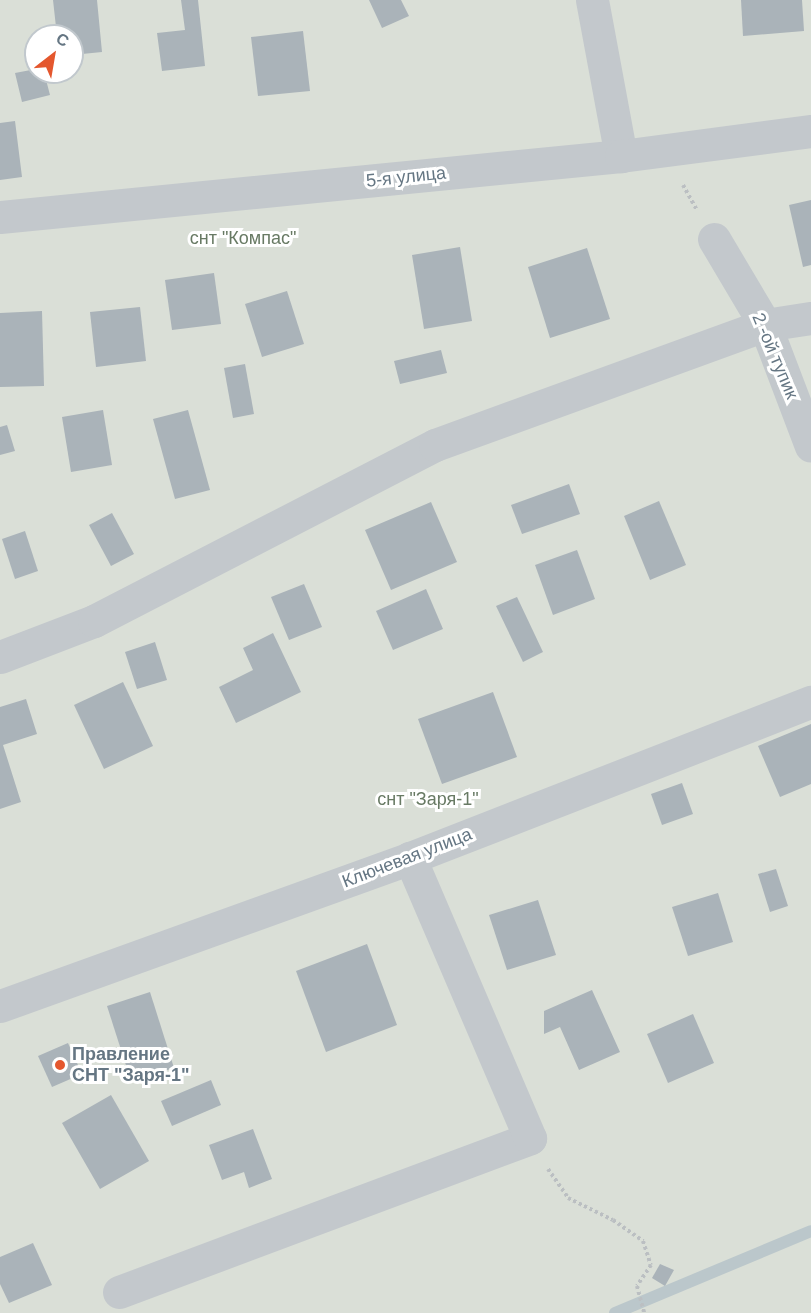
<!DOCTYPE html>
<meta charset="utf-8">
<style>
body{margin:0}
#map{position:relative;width:811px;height:1313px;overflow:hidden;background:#fafaf8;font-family:Arial,sans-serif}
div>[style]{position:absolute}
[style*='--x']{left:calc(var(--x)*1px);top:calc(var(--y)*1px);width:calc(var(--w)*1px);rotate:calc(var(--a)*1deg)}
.green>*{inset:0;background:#dadfd7}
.stream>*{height:12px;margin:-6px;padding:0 6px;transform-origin:6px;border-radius:6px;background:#bbc7cb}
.building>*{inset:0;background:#aab3b9}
.path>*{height:4px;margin-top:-2px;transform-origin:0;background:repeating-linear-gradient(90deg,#bbbfc2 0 3px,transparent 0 6px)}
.minor>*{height:33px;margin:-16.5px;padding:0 16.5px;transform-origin:16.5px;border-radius:16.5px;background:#c3c8cc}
.dots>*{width:16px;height:16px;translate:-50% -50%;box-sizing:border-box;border:3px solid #fff;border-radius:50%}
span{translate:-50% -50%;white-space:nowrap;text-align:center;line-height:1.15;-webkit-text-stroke:6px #fff;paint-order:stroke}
.street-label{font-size:18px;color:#657683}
.park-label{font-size:18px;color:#687a64}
.poi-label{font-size:18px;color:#657683;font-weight:700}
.left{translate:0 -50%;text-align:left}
.north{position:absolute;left:24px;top:24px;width:60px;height:60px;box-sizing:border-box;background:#fff;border:2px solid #c1c8cd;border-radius:50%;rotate:31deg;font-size:16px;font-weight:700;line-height:24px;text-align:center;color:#657683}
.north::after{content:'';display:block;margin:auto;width:21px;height:27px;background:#e4572e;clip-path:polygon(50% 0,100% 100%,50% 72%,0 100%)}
</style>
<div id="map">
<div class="green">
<div style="clip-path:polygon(evenodd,0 0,811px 0,811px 1313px,0 1313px,0 0,36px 36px,72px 36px,72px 72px,36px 72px,36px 36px)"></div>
</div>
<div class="stream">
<div style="--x:615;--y:1313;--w:212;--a:-22.7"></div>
</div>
<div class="building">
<div style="clip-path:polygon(53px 0,97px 0,102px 52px,72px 55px,72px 36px,57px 36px)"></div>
<div style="clip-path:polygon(181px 0,198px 0,205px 66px,162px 71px,157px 33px,185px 30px)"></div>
<div style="clip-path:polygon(369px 0,401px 0,409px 16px,382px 28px)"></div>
<div style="clip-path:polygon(741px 0,802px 0,804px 31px,743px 36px)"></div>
<div style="clip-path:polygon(303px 31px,310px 91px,258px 96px,251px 37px)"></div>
<div style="clip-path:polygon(36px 69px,36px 72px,44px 72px,50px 95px,22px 102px,15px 73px)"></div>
<div style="clip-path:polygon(15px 121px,22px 177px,0 180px,0 123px)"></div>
<div style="clip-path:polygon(811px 200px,811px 265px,803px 267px,789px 205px)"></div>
<div style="clip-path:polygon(460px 247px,472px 321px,424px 329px,412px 255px)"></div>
<div style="clip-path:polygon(587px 248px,610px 319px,550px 338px,528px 267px)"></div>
<div style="clip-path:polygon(214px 273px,221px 324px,172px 330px,165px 280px)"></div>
<div style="clip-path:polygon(287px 291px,304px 344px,262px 357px,245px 304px)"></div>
<div style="clip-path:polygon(140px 307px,146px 361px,96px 367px,90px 312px)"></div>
<div style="clip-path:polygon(42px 311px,44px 386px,0 387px,0 313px)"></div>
<div style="clip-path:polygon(441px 350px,447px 373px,400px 384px,394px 361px)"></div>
<div style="clip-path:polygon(245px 364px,254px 414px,233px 418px,224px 368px)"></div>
<div style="clip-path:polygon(103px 410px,112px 465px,71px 472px,62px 417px)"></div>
<div style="clip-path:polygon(188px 410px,210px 490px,175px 499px,153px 419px)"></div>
<div style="clip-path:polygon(7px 425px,15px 451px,0 455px,0 427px)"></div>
<div style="clip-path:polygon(569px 484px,580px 514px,522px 534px,511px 505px)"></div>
<div style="clip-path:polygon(659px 501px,686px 565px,650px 580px,624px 516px)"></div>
<div style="clip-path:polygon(431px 502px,457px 562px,391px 590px,365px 530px)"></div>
<div style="clip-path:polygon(112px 513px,134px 554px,111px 566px,89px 525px)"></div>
<div style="clip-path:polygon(25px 531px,38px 571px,15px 579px,2px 539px)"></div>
<div style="clip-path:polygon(577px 550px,595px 599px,553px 615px,535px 565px)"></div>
<div style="clip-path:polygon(304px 584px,322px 627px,289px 640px,271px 597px)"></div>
<div style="clip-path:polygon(426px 589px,443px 629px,393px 650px,376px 611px)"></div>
<div style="clip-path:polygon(517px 597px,543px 652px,523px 662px,496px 606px)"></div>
<div style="clip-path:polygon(273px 633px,301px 692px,236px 723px,219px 687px,253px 670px,243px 648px)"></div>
<div style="clip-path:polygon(155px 642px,167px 680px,137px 689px,125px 652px)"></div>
<div style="clip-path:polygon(123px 682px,153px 746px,104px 769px,74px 705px)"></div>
<div style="clip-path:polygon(493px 692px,517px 757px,442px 784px,418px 719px)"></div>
<div style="clip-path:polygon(26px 699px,37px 734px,3px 745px,21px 802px,0 809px,0 707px)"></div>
<div style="clip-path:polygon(811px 724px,811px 784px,780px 797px,758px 746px)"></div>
<div style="clip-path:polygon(682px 783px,693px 814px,662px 825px,651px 794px)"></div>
<div style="clip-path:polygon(776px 869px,788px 906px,770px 912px,758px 874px)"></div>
<div style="clip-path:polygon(718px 893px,733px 942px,688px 956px,672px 907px)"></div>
<div style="clip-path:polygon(538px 900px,556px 955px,507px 970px,489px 915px)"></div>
<div style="clip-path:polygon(367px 944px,397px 1025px,326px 1052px,296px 971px)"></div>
<div style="clip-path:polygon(592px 990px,620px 1052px,579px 1070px,560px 1027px,544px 1034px,544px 1011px)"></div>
<div style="clip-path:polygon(150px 992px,174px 1068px,131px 1081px,107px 1006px)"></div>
<div style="clip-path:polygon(693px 1014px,714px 1063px,668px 1083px,647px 1034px)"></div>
<div style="clip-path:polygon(68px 1043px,82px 1074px,52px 1087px,38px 1056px)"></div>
<div style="clip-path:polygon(211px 1080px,221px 1105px,172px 1126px,161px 1101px)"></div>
<div style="clip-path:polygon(111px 1095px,149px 1161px,100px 1189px,62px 1123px)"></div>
<div style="clip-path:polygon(253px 1129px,272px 1179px,249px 1188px,244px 1172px,222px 1180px,209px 1145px)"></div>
<div style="clip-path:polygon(33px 1243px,52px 1285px,9px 1303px,0 1284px,0 1257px)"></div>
<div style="clip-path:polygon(660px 1264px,674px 1270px,665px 1286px,652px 1278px)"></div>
</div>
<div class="path">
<div style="--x:683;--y:185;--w:29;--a:61"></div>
<div style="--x:548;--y:1169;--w:35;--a:55"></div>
<div style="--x:568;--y:1198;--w:50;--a:26.1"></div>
<div style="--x:613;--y:1220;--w:37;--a:35"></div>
<div style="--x:643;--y:1241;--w:25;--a:72"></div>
<div style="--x:651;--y:1265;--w:25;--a:124"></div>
<div style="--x:637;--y:1286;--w:28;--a:75"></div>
</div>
<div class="minor">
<div style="--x:592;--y:0;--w:159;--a:79.5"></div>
<div style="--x:0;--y:217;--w:624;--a:-5.61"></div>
<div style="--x:621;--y:156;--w:192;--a:-7.5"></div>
<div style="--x:714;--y:239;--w:100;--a:59.3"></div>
<div style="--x:765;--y:325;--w:129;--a:69.2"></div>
<div style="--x:0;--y:657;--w:101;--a:-21"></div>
<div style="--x:94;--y:621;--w:384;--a:-27.3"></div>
<div style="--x:435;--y:445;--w:351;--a:-20"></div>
<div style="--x:765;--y:325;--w:47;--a:-8.7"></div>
<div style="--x:0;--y:1006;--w:436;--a:-19.8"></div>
<div style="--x:410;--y:858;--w:430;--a:-21.3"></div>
<div style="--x:119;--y:1292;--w:439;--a:-20.5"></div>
<div style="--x:530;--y:1138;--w:305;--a:-113.2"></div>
</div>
<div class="dots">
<div style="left:60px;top:1065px;background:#e4572e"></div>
</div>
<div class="street-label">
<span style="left:406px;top:177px;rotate:-6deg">5-я улица</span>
<span style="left:775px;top:356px;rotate:67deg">2 -ой тупик</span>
<span style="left:407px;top:858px;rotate:-21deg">Ключевая улица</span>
</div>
<div class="park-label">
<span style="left:243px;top:238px">снт "Компас"</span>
<span style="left:428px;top:799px">снт "Заря-1"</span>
</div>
<div class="poi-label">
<span class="left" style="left:72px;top:1065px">Правление<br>СНТ "Заря-1"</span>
</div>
<div class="north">С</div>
</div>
